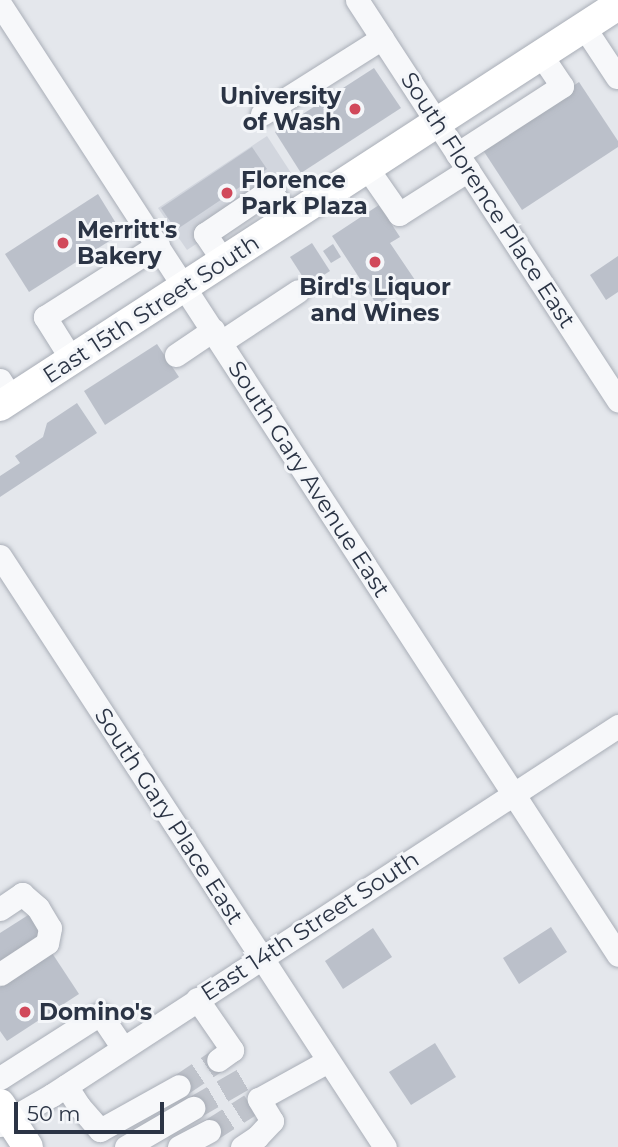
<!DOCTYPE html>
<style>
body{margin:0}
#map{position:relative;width:618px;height:1147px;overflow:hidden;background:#e4e7ec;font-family:Montserrat,sans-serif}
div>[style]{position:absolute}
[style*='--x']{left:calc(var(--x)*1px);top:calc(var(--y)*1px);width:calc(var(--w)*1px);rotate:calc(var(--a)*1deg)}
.built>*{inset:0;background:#d2d6de}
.building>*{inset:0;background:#bbc0ca}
.minor-tunnel>*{height:23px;margin-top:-11.5px;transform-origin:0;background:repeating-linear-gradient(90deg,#bfc3cb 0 23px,transparent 0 34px)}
.roads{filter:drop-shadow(0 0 2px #a9aeb7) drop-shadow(0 0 2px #a9aeb7)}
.minor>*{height:23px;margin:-11.5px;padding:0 11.5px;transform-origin:11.5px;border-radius:11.5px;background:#f7f8fa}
.major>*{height:30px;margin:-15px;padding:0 15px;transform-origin:15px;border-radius:15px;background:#fff}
.dots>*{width:19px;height:19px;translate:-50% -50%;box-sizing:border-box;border:4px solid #f4f6f9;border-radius:50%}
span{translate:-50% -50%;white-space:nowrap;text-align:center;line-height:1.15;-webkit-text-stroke:6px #f4f6f9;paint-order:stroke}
.poi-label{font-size:23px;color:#2b3445;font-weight:700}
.right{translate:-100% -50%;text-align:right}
.left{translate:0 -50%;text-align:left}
.street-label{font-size:23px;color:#2b3445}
.scale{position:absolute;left:14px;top:1102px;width:150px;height:32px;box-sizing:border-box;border:4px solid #2b3445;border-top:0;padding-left:9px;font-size:21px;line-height:24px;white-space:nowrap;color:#2b3445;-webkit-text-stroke:5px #f4f6f9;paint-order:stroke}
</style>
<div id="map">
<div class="built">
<div style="clip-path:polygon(267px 136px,295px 179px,187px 250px,158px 208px)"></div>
</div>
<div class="building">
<div style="clip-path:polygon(374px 68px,401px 108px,301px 173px,275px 132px)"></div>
<div style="clip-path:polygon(579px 82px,618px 141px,618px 147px,522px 210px,481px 147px)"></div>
<div style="clip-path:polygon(252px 147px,267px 169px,176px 230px,161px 208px)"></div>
<div style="clip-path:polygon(98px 194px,122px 233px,29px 292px,5px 254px)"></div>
<div style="clip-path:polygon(379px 205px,400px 237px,390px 243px,415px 280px,377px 305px,332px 236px)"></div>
<div style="clip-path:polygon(312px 243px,330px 271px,308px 285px,290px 257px)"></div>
<div style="clip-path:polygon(333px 244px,341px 257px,331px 263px,323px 251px)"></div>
<div style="clip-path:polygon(618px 256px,618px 292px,606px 300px,590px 275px)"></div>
<div style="clip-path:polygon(157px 344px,179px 377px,105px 425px,84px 391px)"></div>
<div style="clip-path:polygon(77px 403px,97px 433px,0 497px,0 476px,20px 463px,15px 456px,43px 437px,47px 423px)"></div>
<div style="clip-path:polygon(33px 912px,46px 931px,0 961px,0 933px)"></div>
<div style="clip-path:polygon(551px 927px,567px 952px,519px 984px,503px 958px)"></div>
<div style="clip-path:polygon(373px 928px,392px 957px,343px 989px,325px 961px)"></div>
<div style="clip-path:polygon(52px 953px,79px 994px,7px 1041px,0 1031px,0 987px)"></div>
<div style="clip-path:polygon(435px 1043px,456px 1077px,411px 1105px,389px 1072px)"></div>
</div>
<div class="minor-tunnel">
<div style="--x:179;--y:1086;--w:47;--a:-33.7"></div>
<div style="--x:193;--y:1108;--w:62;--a:-29.9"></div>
<div style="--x:209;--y:1131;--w:49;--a:-32.4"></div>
</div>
<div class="roads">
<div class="minor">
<div style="--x:357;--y:0;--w:478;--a:56.9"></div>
<div style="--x:0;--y:4;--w:1134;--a:56.98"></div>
<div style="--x:584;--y:27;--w:60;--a:56.6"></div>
<div style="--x:262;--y:114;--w:142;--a:-32.3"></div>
<div style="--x:457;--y:154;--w:125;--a:-32.9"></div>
<div style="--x:562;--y:86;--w:37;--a:-124"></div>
<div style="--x:367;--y:168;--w:56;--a:55.2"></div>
<div style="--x:399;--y:214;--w:82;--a:-32.5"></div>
<div style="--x:224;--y:262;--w:34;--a:-124"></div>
<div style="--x:205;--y:234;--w:78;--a:-34.1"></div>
<div style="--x:270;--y:190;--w:35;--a:55"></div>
<div style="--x:221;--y:342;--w:92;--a:-33.5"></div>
<div style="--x:176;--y:355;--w:45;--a:-34"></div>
<div style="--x:72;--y:360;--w:51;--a:-122.1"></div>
<div style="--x:45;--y:317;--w:134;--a:-32.5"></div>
<div style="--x:0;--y:380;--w:22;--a:58"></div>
<div style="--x:0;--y:556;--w:705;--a:56.92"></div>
<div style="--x:0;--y:909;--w:27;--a:-34"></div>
<div style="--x:22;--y:894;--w:21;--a:41"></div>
<div style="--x:38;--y:908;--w:23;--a:59"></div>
<div style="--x:50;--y:928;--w:15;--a:101"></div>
<div style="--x:47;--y:943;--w:56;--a:146.6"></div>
<div style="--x:197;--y:999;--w:62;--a:55.5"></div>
<div style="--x:232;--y:1050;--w:17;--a:144"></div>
<div style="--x:0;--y:1078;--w:119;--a:-32.6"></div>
<div style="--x:100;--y:1014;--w:41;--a:55.9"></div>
<div style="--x:66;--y:1086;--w:24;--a:57"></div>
<div style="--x:79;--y:1106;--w:32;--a:49"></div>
<div style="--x:100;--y:1130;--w:90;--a:-29.1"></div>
<div style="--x:0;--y:1125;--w:60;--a:-30"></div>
<div style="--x:52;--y:1095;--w:676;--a:-33.1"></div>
<div style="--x:126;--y:1147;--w:78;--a:-30.2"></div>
<div style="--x:179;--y:1147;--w:34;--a:-28"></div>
<div style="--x:242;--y:1147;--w:18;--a:-34"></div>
<div style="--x:257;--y:1137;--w:22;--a:-47"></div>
<div style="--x:272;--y:1121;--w:26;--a:-121"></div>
<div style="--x:259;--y:1099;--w:79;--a:-28.8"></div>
</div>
<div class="major">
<div style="--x:0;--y:406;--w:737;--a:-32.98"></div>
<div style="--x:0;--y:1104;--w:51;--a:56.9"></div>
</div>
</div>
<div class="dots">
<div style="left:355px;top:109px;background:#d1495b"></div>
<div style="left:227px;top:193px;background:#d1495b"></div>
<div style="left:63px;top:243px;background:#d1495b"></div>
<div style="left:375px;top:262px;background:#d1495b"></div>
<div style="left:25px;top:1012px;background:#d1495b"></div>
</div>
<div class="poi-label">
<span class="right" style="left:341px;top:109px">University<br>of Wash</span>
<span class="left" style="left:241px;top:193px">Florence<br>Park Plaza</span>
<span class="left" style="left:77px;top:243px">Merritt's<br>Bakery</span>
<span style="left:375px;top:300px">Bird's Liquor<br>and Wines</span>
<span class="left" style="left:39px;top:1012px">Domino's</span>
</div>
<div class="street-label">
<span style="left:488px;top:200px;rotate:57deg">South Florence Place East</span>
<span style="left:151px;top:309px;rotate:-33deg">East 15th Street South</span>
<span style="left:309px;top:479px;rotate:57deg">South Gary Avenue East</span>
<span style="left:169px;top:816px;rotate:57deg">South Gary Place East</span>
<span style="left:310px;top:926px;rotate:-33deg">East 14th Street South</span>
</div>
<div class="scale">50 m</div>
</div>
